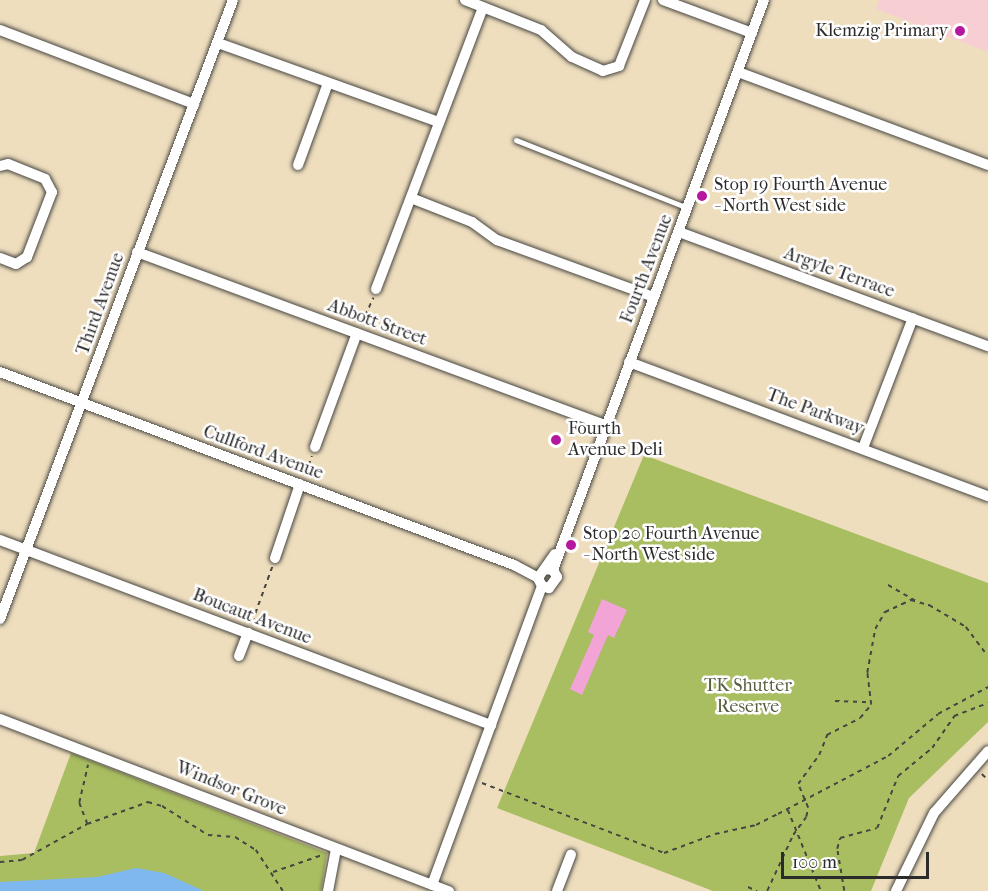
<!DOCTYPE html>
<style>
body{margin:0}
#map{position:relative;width:988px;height:891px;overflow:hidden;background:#eedebe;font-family:"IM FELL French Canon",serif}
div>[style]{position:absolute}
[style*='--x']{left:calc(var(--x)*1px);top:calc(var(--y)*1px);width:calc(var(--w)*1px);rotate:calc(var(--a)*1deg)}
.built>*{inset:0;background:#f7cfd3}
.green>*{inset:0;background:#a9bd61}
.water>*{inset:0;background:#7fb8ef}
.building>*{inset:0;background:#f1a4d5}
.path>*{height:1.5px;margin-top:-0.75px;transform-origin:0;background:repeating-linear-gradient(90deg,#484641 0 4.5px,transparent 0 9px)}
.roads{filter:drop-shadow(0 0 2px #484641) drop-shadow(0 0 2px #484641)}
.lane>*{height:5px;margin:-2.5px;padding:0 2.5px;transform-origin:2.5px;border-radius:2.5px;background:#fff}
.street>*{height:10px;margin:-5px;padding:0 5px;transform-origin:5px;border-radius:5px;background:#fff}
.dots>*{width:16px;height:16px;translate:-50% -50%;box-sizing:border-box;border:3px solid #fff;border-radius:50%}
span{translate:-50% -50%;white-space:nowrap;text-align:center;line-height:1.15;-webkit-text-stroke:5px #fff;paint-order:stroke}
.poi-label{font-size:18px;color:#2b2b2b}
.right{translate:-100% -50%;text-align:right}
.left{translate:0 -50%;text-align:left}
.street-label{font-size:18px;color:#2b2b2b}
.park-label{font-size:18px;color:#575e3e}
.scale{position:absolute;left:781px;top:852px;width:148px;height:27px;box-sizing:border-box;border:3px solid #2b2b2b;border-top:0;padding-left:8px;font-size:18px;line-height:21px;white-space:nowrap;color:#2b2b2b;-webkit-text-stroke:4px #fff;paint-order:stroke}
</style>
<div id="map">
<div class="built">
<div style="clip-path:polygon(879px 0,988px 0,988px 52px,876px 9px)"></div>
</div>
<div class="green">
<div style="clip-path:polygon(644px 455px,988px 583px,988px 722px,909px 798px,871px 891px,713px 891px,497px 808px)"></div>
<div style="clip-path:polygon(71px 753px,327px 853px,321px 891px,0 891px,0 856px,34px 853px)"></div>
</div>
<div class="water">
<div style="clip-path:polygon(136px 868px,164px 873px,204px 891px,0 891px,0 882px,97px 877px)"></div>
</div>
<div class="building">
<div style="clip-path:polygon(602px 599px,627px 610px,614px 638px,608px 635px,582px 695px,570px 689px,594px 635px,588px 632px)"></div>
</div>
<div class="path">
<div style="--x:361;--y:324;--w:29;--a:-65"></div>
<div style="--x:305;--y:474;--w:19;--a:-69"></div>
<div style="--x:888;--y:585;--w:32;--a:30"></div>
<div style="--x:252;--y:622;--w:59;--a:-70"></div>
<div style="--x:835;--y:701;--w:35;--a:2"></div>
<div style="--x:982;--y:774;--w:8;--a:45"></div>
<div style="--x:482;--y:783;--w:195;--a:21"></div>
<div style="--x:664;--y:853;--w:54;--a:-20.4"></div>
<div style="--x:715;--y:834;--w:42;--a:-12.4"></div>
<div style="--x:756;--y:825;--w:25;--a:-27"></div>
<div style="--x:778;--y:814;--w:124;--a:-27.8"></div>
<div style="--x:888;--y:756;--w:65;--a:-40"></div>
<div style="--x:938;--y:714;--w:57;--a:-28.4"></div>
<div style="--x:788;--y:810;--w:87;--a:67.8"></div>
<div style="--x:87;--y:824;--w:22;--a:-111"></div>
<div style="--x:79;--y:803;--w:39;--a:-77"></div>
<div style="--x:0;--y:862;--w:22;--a:-5"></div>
<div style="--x:22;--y:860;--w:74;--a:-29"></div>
<div style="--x:87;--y:824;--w:65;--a:-19.8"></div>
<div style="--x:148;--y:802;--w:15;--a:16"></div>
<div style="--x:162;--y:806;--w:54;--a:32.2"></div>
<div style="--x:208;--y:835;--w:27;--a:4"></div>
<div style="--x:235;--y:837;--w:25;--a:32"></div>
<div style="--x:256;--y:850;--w:49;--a:56.6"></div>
<div style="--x:273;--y:872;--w:52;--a:-19.1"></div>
<div style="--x:748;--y:887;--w:10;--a:24"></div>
<div style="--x:767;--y:891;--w:62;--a:-65.1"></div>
<div style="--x:793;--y:835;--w:22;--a:-54"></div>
<div style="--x:806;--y:817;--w:9;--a:-77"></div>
<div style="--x:808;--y:808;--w:26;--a:-113"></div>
<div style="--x:798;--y:784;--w:36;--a:-54"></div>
<div style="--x:819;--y:755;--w:22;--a:-68"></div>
<div style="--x:827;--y:735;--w:37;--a:-27"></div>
<div style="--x:860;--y:718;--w:17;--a:-50"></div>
<div style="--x:871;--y:705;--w:32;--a:-97"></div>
<div style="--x:867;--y:673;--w:45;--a:-79.7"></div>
<div style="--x:875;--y:629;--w:20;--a:-60"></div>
<div style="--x:885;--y:612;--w:29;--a:-25"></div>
<div style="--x:911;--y:600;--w:19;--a:16"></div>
<div style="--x:929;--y:605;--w:43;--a:30.7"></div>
<div style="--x:966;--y:627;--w:36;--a:53"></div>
<div style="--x:844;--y:891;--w:43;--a:-99.5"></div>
<div style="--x:837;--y:849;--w:11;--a:-75"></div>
<div style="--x:840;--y:838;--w:38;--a:-15"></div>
<div style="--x:877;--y:828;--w:56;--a:-68"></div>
<div style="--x:898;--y:776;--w:44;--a:-39.5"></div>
<div style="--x:932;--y:748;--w:39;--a:-55"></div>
<div style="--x:954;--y:716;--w:36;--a:-21"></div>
</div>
<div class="roads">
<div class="lane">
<div style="--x:516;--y:140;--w:185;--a:21.6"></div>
</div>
<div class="street">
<div style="--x:465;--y:0;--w:82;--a:21.5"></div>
<div style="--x:541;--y:30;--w:41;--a:41.1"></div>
<div style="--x:572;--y:57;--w:34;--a:24"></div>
<div style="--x:603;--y:71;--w:17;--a:-17"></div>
<div style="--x:619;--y:66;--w:71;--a:-68.5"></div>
<div style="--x:663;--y:0;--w:95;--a:20.3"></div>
<div style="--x:0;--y:30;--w:208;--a:20.9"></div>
<div style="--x:218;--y:43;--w:235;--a:19.7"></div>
<div style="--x:738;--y:72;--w:267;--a:20.4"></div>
<div style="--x:298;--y:165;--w:87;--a:-69.9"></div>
<div style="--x:0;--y:166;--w:8;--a:-14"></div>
<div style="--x:8;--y:164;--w:40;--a:22"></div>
<div style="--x:45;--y:179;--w:15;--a:62"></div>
<div style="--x:52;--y:192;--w:70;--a:111"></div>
<div style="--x:27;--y:257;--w:13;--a:148"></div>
<div style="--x:16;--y:264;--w:17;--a:-159"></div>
<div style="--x:411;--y:198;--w:66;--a:21.5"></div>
<div style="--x:472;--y:222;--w:31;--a:36"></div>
<div style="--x:497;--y:240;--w:167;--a:20"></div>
<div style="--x:679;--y:232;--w:329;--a:20.3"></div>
<div style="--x:137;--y:252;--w:498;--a:20.3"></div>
<div style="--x:376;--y:289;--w:301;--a:-69.2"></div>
<div style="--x:629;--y:362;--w:383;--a:20.5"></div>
<div style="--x:0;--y:372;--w:549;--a:20.58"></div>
<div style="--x:514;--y:565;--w:27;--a:28"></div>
<div style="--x:315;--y:447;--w:121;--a:-69.8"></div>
<div style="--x:863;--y:448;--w:139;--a:-69"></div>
<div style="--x:0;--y:540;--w:525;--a:20.65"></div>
<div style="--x:275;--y:558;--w:78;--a:-71.3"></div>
<div style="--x:545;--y:569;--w:8;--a:7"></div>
<div style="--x:553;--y:570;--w:8;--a:60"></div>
<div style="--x:557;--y:577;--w:14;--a:126"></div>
<div style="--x:549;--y:588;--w:7;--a:-164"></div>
<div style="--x:542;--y:586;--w:9;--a:-117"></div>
<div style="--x:538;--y:578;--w:29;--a:-55"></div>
<div style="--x:553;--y:570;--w:608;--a:-69.69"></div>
<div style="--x:0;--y:619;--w:661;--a:-69.37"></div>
<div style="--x:239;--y:656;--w:25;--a:-69"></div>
<div style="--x:0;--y:719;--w:481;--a:21"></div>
<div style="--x:432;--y:885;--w:319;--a:-69.8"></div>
<div style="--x:328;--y:891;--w:43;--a:-79.2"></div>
<div style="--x:557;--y:891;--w:39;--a:-69"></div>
<div style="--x:896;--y:891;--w:87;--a:-64"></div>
<div style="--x:934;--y:813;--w:82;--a:-48.9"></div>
</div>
</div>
<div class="dots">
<div style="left:960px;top:31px;background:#b5179e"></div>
<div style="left:702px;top:196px;background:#b5179e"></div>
<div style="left:556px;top:440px;background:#b5179e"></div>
<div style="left:571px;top:545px;background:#b5179e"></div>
</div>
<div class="poi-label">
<span class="right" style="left:948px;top:31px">Klemzig Primary</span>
<span class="left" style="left:714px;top:196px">Stop 19 Fourth Avenue<br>- North West side</span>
<span class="left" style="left:568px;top:440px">Fourth<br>Avenue Deli</span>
<span class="left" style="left:583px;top:545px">Stop 20 Fourth Avenue<br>- North West side</span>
</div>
<div class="street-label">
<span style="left:647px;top:269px;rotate:-69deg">Fourth Avenue</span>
<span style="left:839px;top:273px;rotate:20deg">Argyle Terrace</span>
<span style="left:101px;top:304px;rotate:-70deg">Third Avenue</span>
<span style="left:377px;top:323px;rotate:20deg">Abbott Street</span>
<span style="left:815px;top:412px;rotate:20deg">The Parkway</span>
<span style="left:263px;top:453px;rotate:20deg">Cullford Avenue</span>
<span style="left:252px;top:617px;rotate:21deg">Boucaut Avenue</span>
<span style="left:231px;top:789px;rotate:22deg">Windsor Grove</span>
</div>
<div class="park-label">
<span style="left:748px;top:697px">TK Shutter<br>Reserve</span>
</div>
<div class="scale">100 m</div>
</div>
